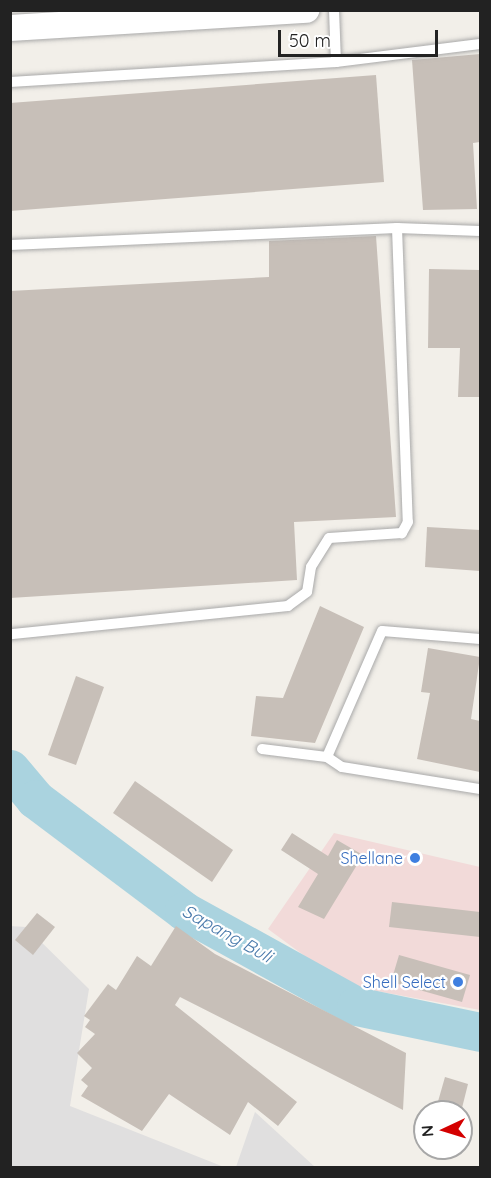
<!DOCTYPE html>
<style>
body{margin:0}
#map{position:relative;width:491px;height:1178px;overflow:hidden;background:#f2efe9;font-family:Quicksand,sans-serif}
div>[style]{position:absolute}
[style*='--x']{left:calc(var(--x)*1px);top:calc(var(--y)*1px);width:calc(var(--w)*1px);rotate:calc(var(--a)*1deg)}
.residential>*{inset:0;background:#e0dfdf}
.commercial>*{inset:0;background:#f2dad9}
.river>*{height:39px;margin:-19.5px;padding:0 19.5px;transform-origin:19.5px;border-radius:19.5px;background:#aad3df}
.building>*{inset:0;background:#c7bfb8}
.roads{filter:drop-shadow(0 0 2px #a9a9a9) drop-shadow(0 0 2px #a9a9a9)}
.service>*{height:10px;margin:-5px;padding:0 5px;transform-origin:5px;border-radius:5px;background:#fff}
.tertiary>*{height:26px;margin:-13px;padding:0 13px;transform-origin:13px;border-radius:13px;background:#fff}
.dots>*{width:16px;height:16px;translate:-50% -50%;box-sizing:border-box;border:3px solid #fff;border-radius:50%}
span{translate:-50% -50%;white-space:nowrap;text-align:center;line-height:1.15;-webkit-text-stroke:4.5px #fff;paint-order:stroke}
.shop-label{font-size:16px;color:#366cbe}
.right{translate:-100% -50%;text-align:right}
.water-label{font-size:18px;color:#4a7aab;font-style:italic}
.frame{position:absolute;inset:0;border:12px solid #222;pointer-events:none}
.north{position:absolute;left:413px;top:1100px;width:60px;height:60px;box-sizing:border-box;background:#fff;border:2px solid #a7a7a7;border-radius:50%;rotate:266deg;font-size:16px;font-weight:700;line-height:24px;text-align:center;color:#222}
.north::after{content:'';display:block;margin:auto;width:21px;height:27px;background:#d40000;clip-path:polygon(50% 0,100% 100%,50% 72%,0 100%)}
.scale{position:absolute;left:278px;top:30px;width:160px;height:27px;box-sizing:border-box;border:3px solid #222;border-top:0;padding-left:8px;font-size:18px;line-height:21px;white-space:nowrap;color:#222;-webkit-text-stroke:4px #fff;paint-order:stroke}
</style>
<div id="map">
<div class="residential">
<div style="clip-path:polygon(10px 926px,26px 927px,89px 989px,70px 1106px,224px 1167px,11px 1167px)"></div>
<div style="clip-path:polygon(255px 1112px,315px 1167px,236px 1167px)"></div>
</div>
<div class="commercial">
<div style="clip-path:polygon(334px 833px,480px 867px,480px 1010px,344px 985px,268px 929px)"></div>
</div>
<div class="river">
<div style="--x:10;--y:769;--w:39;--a:50"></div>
<div style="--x:35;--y:799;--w:186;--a:36.9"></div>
<div style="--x:184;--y:911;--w:196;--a:28.9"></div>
<div style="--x:356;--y:1006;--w:127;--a:11.8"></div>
</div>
<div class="building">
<div style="clip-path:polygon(480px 54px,480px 142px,473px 143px,477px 209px,423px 210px,412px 60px)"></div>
<div style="clip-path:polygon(376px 75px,384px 182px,10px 211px,10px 103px)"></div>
<div style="clip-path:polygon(376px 236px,396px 517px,294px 522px,297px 580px,10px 598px,10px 291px,269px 277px,269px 241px)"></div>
<div style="clip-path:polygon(429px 269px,480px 270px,480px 397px,458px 397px,460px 348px,428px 348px)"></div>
<div style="clip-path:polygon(427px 527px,480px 530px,480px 571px,425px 567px)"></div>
<div style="clip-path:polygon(320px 606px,364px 627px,315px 743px,251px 736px,256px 696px,283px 698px)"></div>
<div style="clip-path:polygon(428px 648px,480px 657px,471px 719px,480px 721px,480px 772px,417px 759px,430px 693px,421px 692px)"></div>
<div style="clip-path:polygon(76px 676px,104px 687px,76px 765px,48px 755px)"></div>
<div style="clip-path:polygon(135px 781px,233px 850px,212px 882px,113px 813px)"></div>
<div style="clip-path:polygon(292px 833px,328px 856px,337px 840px,363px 855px,324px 919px,298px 907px,318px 874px,281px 850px)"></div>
<div style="clip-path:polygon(392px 902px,480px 912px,480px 937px,389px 927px)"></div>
<div style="clip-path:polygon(37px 913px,55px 927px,33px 955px,15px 940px)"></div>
<div style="clip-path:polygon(176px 926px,215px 954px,406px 1053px,403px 1110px,180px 997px,175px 1005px,297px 1102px,278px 1126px,248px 1102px,230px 1135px,169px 1094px,142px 1131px,81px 1096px,88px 1086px,81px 1080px,92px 1068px,77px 1053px,95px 1034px,85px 1027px,90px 1020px,84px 1016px,108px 984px,116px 990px,137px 956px,151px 966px)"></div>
<div style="clip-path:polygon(399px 955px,470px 975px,462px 1002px,391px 982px)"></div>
<div style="clip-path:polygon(445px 1077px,468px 1084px,461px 1112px,435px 1112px)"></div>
</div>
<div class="roads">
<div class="service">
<div style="--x:334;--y:10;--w:52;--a:87.8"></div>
<div style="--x:10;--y:82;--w:327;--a:-3.5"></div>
<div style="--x:336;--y:62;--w:145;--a:-7.1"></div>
<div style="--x:397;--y:228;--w:83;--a:2.1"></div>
<div style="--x:10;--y:245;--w:387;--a:-2.5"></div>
<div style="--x:397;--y:228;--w:294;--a:87.9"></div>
<div style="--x:408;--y:522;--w:13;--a:119"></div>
<div style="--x:402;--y:533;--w:73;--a:176.1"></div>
<div style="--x:329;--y:538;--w:34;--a:122"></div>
<div style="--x:311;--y:567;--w:25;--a:99"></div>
<div style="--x:307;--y:592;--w:24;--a:144"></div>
<div style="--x:288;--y:606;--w:279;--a:174.2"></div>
<div style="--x:480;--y:639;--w:98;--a:-175.3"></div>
<div style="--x:382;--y:631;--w:137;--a:113.6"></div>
<div style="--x:327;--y:757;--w:18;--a:34"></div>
<div style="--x:342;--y:767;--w:140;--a:9.1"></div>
<div style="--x:262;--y:749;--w:65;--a:7"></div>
</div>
<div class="tertiary">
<div style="--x:10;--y:28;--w:297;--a:-3.5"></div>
</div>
</div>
<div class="dots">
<div style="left:415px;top:858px;background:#3f7fe0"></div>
<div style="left:458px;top:982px;background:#3f7fe0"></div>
</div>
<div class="shop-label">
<span class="right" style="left:403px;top:858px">Shellane</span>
<span class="right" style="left:446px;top:982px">Shell Select</span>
</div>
<div class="water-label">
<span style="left:227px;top:934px;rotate:29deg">Sapang Buli</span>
</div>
<div class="frame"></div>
<div class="north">N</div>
<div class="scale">50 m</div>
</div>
